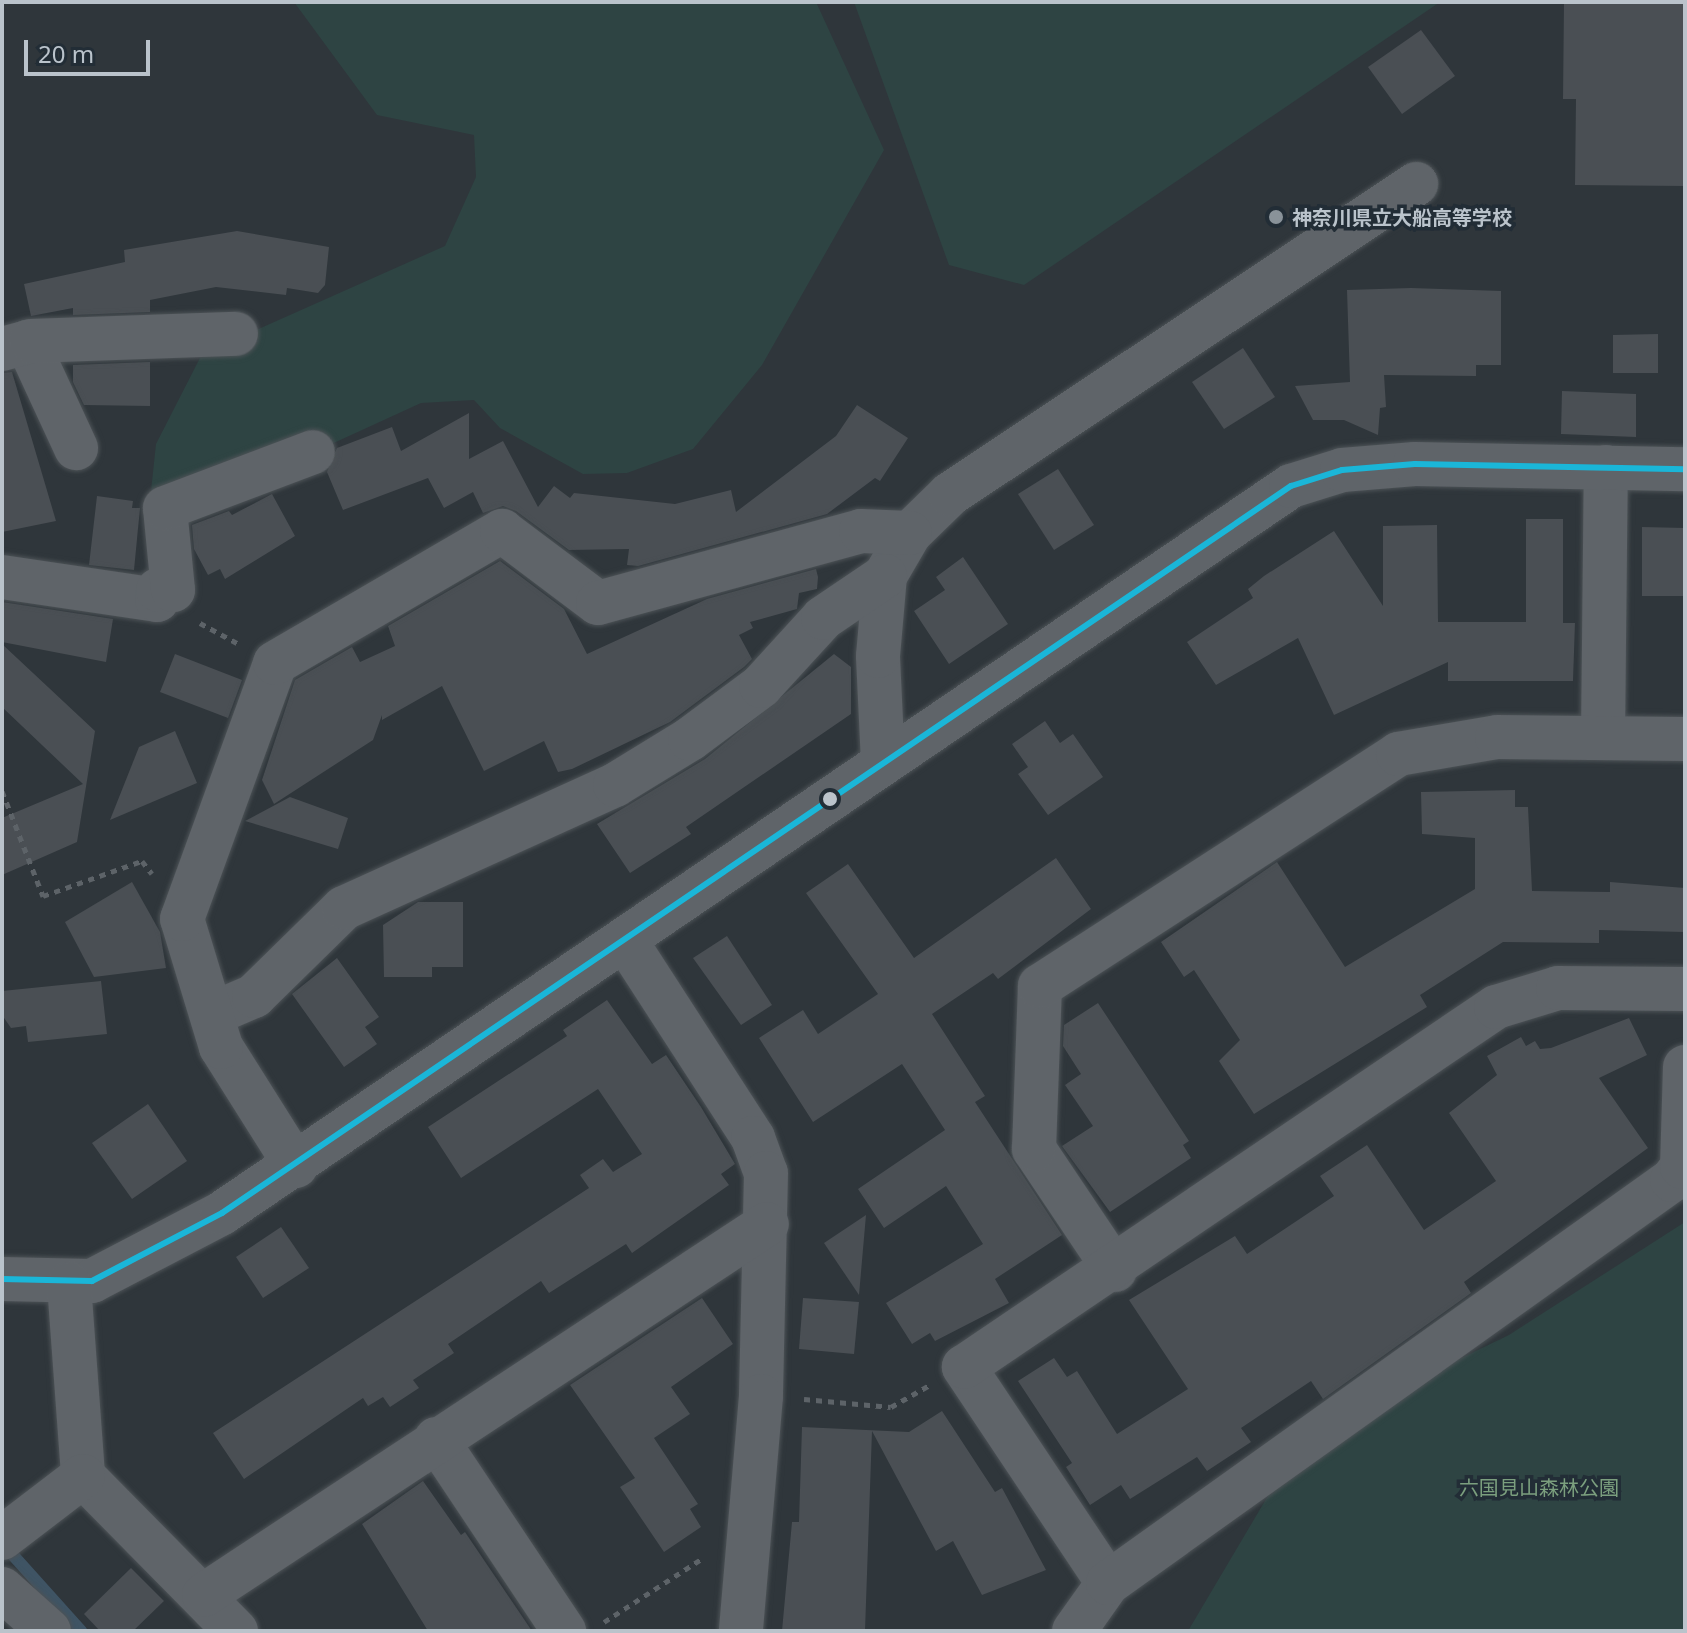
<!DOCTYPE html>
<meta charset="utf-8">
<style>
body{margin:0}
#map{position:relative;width:1687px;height:1633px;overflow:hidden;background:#2f363b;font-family:"Noto Sans","Noto Sans JP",sans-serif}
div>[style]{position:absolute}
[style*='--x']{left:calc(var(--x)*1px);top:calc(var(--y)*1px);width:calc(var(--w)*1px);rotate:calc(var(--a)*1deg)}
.green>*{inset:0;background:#2e4443}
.stream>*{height:12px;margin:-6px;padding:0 6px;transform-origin:6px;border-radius:6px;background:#3f5464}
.building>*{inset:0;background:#4a4f54}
.path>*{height:5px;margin-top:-2.5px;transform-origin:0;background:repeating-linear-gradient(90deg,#5d6368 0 6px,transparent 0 12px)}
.roads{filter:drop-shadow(0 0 2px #4c5256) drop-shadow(0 0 2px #4c5256)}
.minor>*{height:44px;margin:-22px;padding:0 22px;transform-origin:22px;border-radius:22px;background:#5f6469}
.bus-1>*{height:6px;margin:-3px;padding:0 3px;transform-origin:3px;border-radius:3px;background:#1ab6d8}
.dots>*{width:22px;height:22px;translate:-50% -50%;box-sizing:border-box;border:4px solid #222d36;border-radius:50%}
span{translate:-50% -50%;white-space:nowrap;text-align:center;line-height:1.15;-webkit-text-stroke:7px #222d36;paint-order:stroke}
.poi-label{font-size:20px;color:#bac3cb;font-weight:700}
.left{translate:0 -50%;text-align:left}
.park-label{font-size:20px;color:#7b9f7e}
.frame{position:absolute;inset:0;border:4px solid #bac3cb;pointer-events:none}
.scale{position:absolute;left:24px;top:40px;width:126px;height:36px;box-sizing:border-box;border:4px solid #bac3cb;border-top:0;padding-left:10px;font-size:24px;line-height:28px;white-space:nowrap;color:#bac3cb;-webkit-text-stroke:6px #222d36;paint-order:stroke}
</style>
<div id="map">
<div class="green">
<div style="clip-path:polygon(294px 2px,816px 2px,884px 150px,762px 365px,693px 449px,627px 473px,583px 474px,500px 428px,474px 400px,421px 403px,185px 511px,151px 491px,156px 444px,202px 354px,445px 246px,476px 177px,474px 135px,377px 115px)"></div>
<div style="clip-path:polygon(854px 2px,1440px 2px,1024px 285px,949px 265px)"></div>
<div style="clip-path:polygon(1685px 1222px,1685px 1631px,1188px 1631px,1275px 1484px,1393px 1391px,1509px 1335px)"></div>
</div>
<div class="stream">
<div style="--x:3;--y:1544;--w:117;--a:48.1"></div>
</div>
<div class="building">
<div style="clip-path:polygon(1564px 2px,1685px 2px,1685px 186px,1575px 185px,1576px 99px,1563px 99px)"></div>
<div style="clip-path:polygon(1421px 30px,1455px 76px,1402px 114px,1368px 67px)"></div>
<div style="clip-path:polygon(237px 231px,329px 247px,325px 285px,318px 293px,287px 288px,286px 295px,216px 287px,150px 300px,150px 312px,73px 315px,73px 308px,31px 316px,24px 284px,125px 262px,124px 250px)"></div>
<div style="clip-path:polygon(1411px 288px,1501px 291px,1501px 365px,1476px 365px,1476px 376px,1384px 375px,1386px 407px,1380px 408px,1378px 435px,1344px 420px,1313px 420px,1295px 386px,1350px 382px,1347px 290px)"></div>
<div style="clip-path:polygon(1658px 334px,1658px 373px,1613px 373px,1613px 335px)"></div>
<div style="clip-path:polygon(1243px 348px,1275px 397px,1224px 429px,1192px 382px)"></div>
<div style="clip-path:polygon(150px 362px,150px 406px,84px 405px,73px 382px,73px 365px)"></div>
<div style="clip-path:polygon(12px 372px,56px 521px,2px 532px,2px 373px)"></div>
<div style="clip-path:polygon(1562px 391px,1636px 394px,1636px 437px,1561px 434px)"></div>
<div style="clip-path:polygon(857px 405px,908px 438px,880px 481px,875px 478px,827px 514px,638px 566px,627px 565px,629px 549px,569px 550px,516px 511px,503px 506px,483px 513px,473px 492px,444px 508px,428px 478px,343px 510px,327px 472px,337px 448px,392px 427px,401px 451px,469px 413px,469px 459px,503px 441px,538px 507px,554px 486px,570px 498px,574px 493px,675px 504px,731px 490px,736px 512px,836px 436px)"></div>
<div style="clip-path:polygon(1058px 469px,1094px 525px,1054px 550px,1018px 494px)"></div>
<div style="clip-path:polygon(272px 494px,295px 536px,225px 579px,220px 569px,208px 575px,194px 549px,192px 525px,229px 511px,232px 515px)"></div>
<div style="clip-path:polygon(97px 496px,133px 501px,132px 508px,140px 508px,134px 570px,89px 565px)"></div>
<div style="clip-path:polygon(1526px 519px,1563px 519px,1563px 623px,1575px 623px,1573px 681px,1448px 681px,1448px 662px,1334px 715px,1298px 638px,1216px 685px,1187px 642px,1253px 598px,1248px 589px,1264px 576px,1334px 531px,1383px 606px,1383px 526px,1437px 525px,1438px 622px,1526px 622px)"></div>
<div style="clip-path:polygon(1642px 527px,1685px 528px,1685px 596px,1642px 596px)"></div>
<div style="clip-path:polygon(963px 557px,1008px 624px,949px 664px,914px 611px,945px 590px,936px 577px)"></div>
<div style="clip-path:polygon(500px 561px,564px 609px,587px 654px,707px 599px,816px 569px,818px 577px,817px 589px,799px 593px,797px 609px,750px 622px,753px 628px,739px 635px,752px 659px,744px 667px,670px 722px,572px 769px,558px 772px,544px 741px,484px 771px,442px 686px,382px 720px,382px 715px,373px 740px,274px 804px,262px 780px,295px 680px,352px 647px,360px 662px,395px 646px,388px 626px)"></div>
<div style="clip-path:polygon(2px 602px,113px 619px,106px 662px,2px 642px)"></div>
<div style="clip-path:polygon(2px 644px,95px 731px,77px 842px,2px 875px,2px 818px,83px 784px,2px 707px)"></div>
<div style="clip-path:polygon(175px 654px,242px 680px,228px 718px,160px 692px)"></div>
<div style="clip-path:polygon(834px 654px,851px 667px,851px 714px,686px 827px,691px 834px,630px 873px,597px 824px,705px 759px)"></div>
<div style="clip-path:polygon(1045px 721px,1060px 743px,1073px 734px,1103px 777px,1048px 815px,1018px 774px,1028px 767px,1012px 744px)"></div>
<div style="clip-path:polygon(175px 731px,197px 783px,110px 820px,139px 747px)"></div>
<div style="clip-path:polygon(1515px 790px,1515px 807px,1528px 807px,1532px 891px,1610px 892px,1610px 882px,1685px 888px,1685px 932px,1599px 930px,1599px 943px,1503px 942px,1420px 995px,1427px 1007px,1254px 1114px,1219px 1061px,1240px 1040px,1194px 970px,1184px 977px,1161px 942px,1277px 862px,1345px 967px,1475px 889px,1475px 838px,1422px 834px,1421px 792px)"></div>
<div style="clip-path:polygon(290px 797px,348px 818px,338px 849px,245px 821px)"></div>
<div style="clip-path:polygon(1056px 858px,1091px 909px,998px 979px,993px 973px,932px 1014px,985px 1096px,975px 1102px,1062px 1235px,995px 1279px,1009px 1303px,935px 1341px,930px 1333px,912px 1344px,886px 1303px,983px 1244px,946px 1186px,884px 1228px,858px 1189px,945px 1130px,902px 1064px,813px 1122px,759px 1038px,803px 1010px,818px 1034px,878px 994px,806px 893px,848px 864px,914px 958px)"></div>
<div style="clip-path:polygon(132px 882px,160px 932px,166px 968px,94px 977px,65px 922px)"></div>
<div style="clip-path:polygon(418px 902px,463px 902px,463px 967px,432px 967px,432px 977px,384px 977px,383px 925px)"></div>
<div style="clip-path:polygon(727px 936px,772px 1005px,741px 1025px,693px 958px)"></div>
<div style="clip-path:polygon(337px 958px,379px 1017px,365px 1027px,377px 1044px,344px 1067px,292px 994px)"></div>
<div style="clip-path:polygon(101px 981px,107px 1034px,28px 1042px,26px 1026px,11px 1028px,2px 1015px,2px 991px)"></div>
<div style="clip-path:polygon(607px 1000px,652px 1064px,666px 1055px,701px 1107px,735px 1164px,721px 1174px,729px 1185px,632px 1253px,626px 1244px,549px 1293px,541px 1281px,448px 1344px,454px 1353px,413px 1380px,419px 1388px,390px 1407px,383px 1397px,368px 1406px,363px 1398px,244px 1479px,213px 1433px,589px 1188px,580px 1175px,603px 1159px,613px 1172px,642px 1154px,598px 1089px,461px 1178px,428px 1127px,567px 1036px,563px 1030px)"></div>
<div style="clip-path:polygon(1098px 1003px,1189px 1141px,1183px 1145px,1191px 1158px,1110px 1212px,1062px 1146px,1093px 1126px,1065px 1085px,1081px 1074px,1063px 1046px,1064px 1025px)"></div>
<div style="clip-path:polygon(1629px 1018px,1647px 1055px,1599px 1078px,1648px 1148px,1464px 1282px,1471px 1293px,1323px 1399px,1311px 1381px,1241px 1428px,1251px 1442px,1207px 1471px,1197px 1457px,1130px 1499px,1121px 1485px,1090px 1505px,1066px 1467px,1072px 1463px,1018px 1381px,1054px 1358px,1067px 1377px,1077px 1371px,1117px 1434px,1188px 1389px,1129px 1300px,1235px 1236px,1247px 1254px,1334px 1196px,1320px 1176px,1367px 1145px,1424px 1230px,1496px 1181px,1449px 1113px,1497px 1075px,1487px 1056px,1521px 1037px,1526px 1046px,1535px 1041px,1540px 1049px,1551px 1048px)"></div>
<div style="clip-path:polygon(148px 1104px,187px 1161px,132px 1199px,92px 1143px)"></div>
<div style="clip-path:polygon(866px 1215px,859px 1295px,824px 1243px)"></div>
<div style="clip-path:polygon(281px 1227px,309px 1268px,263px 1298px,236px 1257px)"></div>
<div style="clip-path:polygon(702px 1298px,733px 1344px,671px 1387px,690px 1414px,654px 1438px,698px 1504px,690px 1509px,701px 1527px,664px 1552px,620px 1487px,635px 1478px,570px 1385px)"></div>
<div style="clip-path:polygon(803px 1298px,859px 1302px,854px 1354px,799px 1349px)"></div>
<div style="clip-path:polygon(942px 1411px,995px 1492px,1002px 1488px,1046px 1570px,982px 1595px,953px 1541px,936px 1551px,872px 1431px,865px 1631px,782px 1631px,792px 1522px,799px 1522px,802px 1427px,909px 1432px)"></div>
<div style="clip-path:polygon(423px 1481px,461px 1535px,465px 1532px,532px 1631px,428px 1631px,362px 1524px)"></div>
<div style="clip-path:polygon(131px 1568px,164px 1601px,133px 1631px,100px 1631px,84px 1614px)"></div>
</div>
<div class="path">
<div style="--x:200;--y:623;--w:42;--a:28.4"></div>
<div style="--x:2;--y:791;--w:113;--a:68.7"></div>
<div style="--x:43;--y:896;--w:105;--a:-19.5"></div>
<div style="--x:142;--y:861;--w:16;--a:52"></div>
<div style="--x:804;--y:1399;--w:87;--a:5.3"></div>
<div style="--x:891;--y:1407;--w:43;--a:-29.6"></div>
<div style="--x:604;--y:1622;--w:118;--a:-32.9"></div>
</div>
<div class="roads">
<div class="minor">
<div style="--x:27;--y:342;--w:117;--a:65.2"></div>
<div style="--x:2;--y:349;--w:30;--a:-15"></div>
<div style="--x:31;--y:341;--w:205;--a:-2"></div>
<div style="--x:2;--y:577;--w:157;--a:8.4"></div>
<div style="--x:157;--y:600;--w:10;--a:-84"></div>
<div style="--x:158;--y:590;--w:15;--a:0"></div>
<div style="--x:173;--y:590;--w:82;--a:-95.6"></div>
<div style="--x:165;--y:508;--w:158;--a:-20.7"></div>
<div style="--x:1603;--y:738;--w:271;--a:-89.4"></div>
<div style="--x:883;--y:763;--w:107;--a:-92.7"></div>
<div style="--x:878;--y:656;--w:80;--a:-85"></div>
<div style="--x:885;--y:576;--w:50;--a:-59.8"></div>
<div style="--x:910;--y:533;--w:56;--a:-44.3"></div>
<div style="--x:950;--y:494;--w:560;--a:-33.63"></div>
<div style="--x:625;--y:940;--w:236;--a:57.1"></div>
<div style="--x:753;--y:1138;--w:37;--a:70"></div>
<div style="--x:766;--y:1173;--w:223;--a:91.3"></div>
<div style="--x:761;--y:1396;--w:236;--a:94.9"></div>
<div style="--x:212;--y:1014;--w:46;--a:-23.2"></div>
<div style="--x:254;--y:996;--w:126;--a:-44.4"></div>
<div style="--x:344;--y:908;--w:298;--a:-24.4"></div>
<div style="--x:615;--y:785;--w:88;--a:-31.5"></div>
<div style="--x:690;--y:739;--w:89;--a:-36.7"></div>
<div style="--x:761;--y:686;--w:92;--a:-47.6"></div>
<div style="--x:823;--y:618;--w:75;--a:-34.1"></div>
<div style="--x:296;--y:1166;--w:141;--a:-122.2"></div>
<div style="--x:221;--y:1047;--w:134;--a:-106.9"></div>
<div style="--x:182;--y:919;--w:272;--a:-70"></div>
<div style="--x:275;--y:663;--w:263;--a:-30.2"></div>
<div style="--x:502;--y:531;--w:120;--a:36.9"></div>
<div style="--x:598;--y:603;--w:273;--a:-15.3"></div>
<div style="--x:861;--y:531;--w:49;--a:2.3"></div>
<div style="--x:1115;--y:1270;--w:146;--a:-123.8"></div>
<div style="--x:1034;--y:1149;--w:163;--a:-87.9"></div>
<div style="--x:1040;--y:986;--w:427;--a:-32.9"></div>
<div style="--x:1398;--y:754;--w:100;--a:-9.7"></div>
<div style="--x:1497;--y:737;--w:188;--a:0.6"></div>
<div style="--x:2;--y:1279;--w:90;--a:1.3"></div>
<div style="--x:92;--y:1281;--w:147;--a:-27.6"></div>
<div style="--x:222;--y:1213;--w:1293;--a:-34.22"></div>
<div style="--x:1291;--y:486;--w:53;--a:-17.4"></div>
<div style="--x:1342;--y:470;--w:73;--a:-4.7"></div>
<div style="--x:1415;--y:464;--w:270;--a:1.1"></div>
<div style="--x:69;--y:1284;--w:193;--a:85.8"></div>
<div style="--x:83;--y:1476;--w:218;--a:45.4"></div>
<div style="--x:436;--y:1439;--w:231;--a:56.3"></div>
<div style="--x:2;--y:1538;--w:102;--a:-37.4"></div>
<div style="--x:1108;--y:1583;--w:260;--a:-123.7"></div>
<div style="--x:964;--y:1367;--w:642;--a:-34.09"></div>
<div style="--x:1496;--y:1007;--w:65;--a:-17"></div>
<div style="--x:1558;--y:988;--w:127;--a:0.5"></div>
<div style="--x:2;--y:1589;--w:63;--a:41.8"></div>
<div style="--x:204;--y:1595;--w:674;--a:-33.38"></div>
<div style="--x:1074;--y:1631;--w:59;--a:-54.7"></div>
<div style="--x:1108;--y:1583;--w:693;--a:-35.55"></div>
<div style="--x:1672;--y:1180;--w:16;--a:-52"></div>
<div style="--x:1682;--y:1167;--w:100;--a:-88.3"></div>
</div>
</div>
<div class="bus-1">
<div style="--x:2;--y:1279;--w:90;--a:1.3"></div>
<div style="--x:92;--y:1281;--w:147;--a:-27.6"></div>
<div style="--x:222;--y:1213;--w:1293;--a:-34.22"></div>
<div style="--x:1291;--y:486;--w:53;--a:-17.4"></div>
<div style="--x:1342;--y:470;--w:73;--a:-4.7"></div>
<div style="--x:1415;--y:464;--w:270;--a:1.1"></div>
</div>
<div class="dots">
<div style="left:1276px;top:217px;background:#899299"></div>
<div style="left:830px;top:799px;background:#bac3cb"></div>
</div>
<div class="poi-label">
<span class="left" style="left:1292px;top:217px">神奈川県立大船高等学校</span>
</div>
<div class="park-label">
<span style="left:1539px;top:1487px">六国見山森林公園</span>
</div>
<div class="frame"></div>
<div class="scale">20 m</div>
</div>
